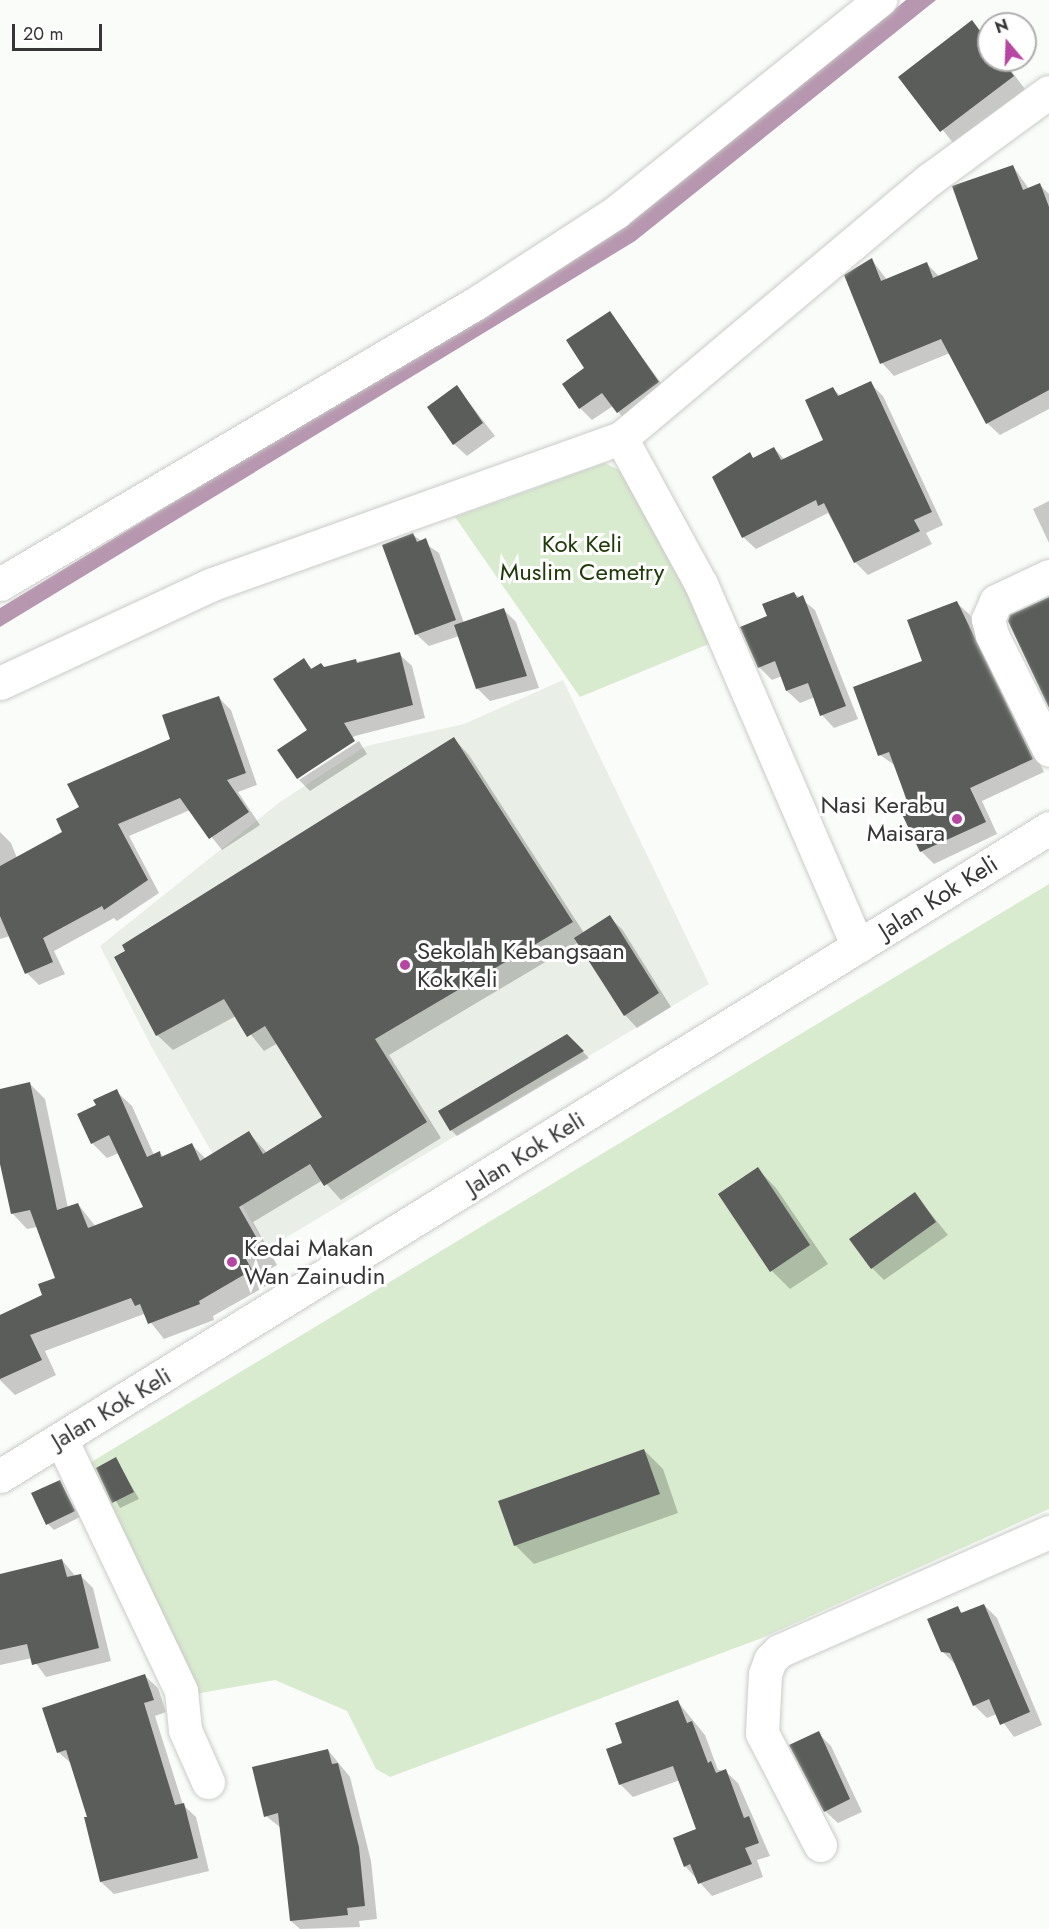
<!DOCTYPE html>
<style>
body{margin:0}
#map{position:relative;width:1049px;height:1929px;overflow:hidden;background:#fafcf9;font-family:Jost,sans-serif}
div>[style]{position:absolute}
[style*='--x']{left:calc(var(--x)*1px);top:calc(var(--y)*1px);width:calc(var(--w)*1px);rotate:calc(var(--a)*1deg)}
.built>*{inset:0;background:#e9efe6}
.green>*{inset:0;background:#d9ebcf}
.water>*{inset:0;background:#b797af}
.shadow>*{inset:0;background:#0003}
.building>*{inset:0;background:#5b5d5a}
.roads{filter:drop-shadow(0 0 2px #c9cbc8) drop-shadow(0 0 2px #c9cbc8)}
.minor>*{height:33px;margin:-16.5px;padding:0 16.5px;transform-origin:16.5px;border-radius:16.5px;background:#fff}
.dots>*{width:16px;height:16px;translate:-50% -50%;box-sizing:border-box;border:3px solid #fff;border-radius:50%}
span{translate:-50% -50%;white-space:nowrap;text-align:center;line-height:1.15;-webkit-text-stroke:6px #fff;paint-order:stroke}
.park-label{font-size:24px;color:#203b09}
.poi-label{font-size:24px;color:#353635}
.right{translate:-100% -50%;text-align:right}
.left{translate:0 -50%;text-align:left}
.street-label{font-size:24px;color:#353635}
.north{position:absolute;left:977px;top:12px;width:60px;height:60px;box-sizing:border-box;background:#fff;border:2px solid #aeafae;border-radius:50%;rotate:341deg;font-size:16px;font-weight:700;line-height:24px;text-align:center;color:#353635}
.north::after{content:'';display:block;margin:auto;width:21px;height:27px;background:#b746a3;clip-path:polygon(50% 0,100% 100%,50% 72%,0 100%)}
.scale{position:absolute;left:12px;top:24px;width:90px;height:27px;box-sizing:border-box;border:3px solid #353635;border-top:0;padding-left:8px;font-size:18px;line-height:21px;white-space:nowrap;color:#353635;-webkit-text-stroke:4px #fff;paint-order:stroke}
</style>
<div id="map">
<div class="built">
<div style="clip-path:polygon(563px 680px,709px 984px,267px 1249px,151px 1046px,100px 946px,280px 802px,366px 746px,464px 724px)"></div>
</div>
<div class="green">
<div style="clip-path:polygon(605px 463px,629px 475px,716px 641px,580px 697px,455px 517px)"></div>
<div style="clip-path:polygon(1049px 884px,1049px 1509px,762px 1638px,390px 1777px,376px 1769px,347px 1711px,275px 1680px,195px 1694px,88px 1464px)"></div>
</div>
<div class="water">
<div style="clip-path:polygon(906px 0,936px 0,635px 241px,0 627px,0 608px,620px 230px)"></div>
</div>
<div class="shadow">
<div style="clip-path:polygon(971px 22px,989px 41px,989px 60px,1003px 60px,1025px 89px,954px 144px,900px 77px)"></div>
<div style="clip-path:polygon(1013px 166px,1029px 189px,1040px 185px,1049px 194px,1049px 409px,1000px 435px,987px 423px,950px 353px,894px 376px,882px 363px,872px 260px,887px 280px,927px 264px,940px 277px,980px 260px)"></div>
<div style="clip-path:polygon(609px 313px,670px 395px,630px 425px,613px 406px,592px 420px,580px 408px,586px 368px)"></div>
<div style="clip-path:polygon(870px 383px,883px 396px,943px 525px,926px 533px,932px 544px,868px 575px,855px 562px,828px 513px,756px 549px,743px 537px,749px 454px,754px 459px,774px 448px,785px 460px,825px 441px,833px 389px,841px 396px)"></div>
<div style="clip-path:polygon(457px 387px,495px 436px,467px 456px,454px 444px)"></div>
<div style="clip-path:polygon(1049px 501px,1049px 543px,1033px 509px)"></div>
<div style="clip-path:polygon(413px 535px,439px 553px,464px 623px,504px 610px,516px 622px,539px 688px,490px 701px,477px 688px,459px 636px,429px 646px,416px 634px)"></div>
<div style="clip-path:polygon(794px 593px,815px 610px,858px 719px,834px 728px,822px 715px,815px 697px,800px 703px,787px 691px,782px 676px,772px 680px,759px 667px)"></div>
<div style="clip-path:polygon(957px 603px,970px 615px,1044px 772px,982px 801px,997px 834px,934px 864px,921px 851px,896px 766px,880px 755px)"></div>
<div style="clip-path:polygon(399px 654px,412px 666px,425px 718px,355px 736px,298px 779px,279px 751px,310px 731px,304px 660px,313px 670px)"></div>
<div style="clip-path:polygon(219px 698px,231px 710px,257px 785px,238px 792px,260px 825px,222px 850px,190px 810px,129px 836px,159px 893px,117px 921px,114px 918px,54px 951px,65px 974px,39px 985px,27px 973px,10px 936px,0 939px,0 832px,11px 843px,17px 858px,64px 832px,81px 807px,172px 740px)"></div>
<div style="clip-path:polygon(454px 739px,469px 755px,584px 933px,609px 917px,622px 929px,671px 1007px,637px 1028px,625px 1015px,579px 942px,389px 1055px,441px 1138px,341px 1200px,323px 1180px,253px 1222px,277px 1265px,260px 1275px,266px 1286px,213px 1316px,214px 1320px,164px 1339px,144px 1314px,45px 1351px,56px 1375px,15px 1395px,0 1380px,0 1315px,44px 1296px,57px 1279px,37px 1227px,27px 1229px,12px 1213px,0 1157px,0 1090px,30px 1084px,45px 1099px,68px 1208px,78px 1204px,96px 1227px,145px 1207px,119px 1153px,107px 1158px,92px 1143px,98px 1106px,116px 1091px,132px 1106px,154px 1155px,160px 1153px,164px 1157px,192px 1145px,206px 1159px,249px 1133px,267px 1153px,324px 1118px,278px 1043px,264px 1051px,236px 1016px,173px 1050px,157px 1035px)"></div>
<div style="clip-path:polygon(359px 741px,367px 754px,310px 791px,299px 780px)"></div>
<div style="clip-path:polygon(567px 1036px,589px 1058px,457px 1136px,451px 1130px)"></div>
<div style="clip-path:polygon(758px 1169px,776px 1188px,828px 1264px,790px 1289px,772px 1271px)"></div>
<div style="clip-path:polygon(915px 1194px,948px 1235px,884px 1280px,872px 1268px)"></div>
<div style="clip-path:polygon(644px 1450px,663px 1469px,678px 1513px,534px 1564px,515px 1545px)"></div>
<div style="clip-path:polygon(116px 1459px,139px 1499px,120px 1508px,98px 1469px)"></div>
<div style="clip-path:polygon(59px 1482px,80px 1517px,54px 1530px,48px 1524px)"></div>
<div style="clip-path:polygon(62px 1560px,76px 1577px,80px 1575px,93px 1588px,111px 1661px,46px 1677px,32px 1658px,0 1665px,0 1575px)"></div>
<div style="clip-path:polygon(984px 1605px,997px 1618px,1042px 1725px,1014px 1737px,997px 1714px,987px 1718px,974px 1705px,955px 1664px,942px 1651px,958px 1608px,963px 1614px)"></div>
<div style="clip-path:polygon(145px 1676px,158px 1688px,166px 1712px,155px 1716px,183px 1805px,196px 1817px,209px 1871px,114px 1894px,101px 1882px,89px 1818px,72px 1764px,58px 1752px)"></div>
<div style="clip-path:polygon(678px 1702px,705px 1735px,718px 1770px,725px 1771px,738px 1783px,770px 1856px,757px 1860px,763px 1877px,712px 1896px,685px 1866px,698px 1830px,680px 1780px,633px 1797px,620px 1784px,624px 1744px)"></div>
<div style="clip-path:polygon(818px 1733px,831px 1746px,862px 1812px,838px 1823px,825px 1811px)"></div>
<div style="clip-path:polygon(328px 1750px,350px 1777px,371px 1861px,377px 1919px,359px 1921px,360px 1927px,300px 1929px,291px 1921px,281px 1828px,266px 1816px)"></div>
</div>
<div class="building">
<div style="clip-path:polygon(972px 20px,989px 43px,989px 60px,1002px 60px,1014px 76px,940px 132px,898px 77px)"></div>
<div style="clip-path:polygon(1013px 165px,1023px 190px,1040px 183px,1049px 207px,1049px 390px,986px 424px,941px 339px,880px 364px,844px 275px,872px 258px,881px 281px,927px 262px,933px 278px,978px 259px,952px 186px)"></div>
<div style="clip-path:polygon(610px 311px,659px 382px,617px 413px,602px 393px,579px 409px,562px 384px,584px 368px,566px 340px)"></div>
<div style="clip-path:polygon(871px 381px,932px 512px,914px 520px,920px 531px,854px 563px,824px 503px,818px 506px,816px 500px,742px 538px,712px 477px,750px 452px,753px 458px,774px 447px,781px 460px,823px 440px,805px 400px,833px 387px,838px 396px)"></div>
<div style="clip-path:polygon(457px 385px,483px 423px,453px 445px,427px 407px)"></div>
<div style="clip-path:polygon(413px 533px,417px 542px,426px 538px,456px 620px,415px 635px,382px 545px)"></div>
<div style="clip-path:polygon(794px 592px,797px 598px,803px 595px,846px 706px,820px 716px,808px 683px,786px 691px,775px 661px,758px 668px,740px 627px,767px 616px,762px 604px)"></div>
<div style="clip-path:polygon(1049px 597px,1049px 708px,1008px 621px,1010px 615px)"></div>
<div style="clip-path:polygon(957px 601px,1033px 759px,970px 788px,986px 822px,920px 852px,900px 810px,909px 806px,889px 752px,878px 756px,853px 687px,922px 661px,907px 620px)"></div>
<div style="clip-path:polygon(504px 608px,527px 676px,476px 689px,454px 625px)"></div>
<div style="clip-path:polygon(400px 652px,413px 705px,344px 723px,355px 741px,297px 779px,277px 750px,307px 730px,273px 679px,304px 658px,311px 669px,321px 663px,324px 667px,356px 659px,357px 663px)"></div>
<div style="clip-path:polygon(219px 696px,246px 773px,227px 780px,249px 812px,209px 839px,180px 798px,118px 824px,148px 880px,104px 910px,102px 906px,43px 938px,53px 962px,25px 974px,0 916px,0 866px,62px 832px,56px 819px,79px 807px,67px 784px,170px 739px,162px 715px)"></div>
<div style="clip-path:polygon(454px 737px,573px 922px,375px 1039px,427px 1122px,324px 1186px,310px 1164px,239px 1207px,263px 1249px,246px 1259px,252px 1270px,199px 1301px,200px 1304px,148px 1324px,140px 1304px,135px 1306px,131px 1298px,30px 1335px,42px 1360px,0 1379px,0 1315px,42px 1295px,38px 1284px,55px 1278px,30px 1210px,11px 1214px,0 1164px,0 1089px,30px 1082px,57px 1210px,78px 1203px,88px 1228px,143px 1207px,109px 1135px,91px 1144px,77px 1114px,96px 1105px,93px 1100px,117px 1089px,147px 1157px,160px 1151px,161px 1157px,192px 1143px,200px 1161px,249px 1131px,263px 1154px,322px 1117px,265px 1026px,247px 1037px,224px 999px,156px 1036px,114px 957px,125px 951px,122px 945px)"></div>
<div style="clip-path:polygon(610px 915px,659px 993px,624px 1016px,574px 938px)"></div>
<div style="clip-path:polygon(567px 1034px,584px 1051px,450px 1131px,438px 1111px)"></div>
<div style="clip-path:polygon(758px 1167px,810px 1245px,770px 1272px,718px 1194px)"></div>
<div style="clip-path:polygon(915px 1192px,936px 1222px,871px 1269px,849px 1239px)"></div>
<div style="clip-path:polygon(644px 1449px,660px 1494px,514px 1546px,498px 1501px)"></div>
<div style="clip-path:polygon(116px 1457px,134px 1492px,112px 1503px,96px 1468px)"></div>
<div style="clip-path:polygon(60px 1480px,75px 1511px,46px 1525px,31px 1493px)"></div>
<div style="clip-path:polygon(62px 1559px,67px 1577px,81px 1574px,99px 1648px,32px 1665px,27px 1644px,0 1650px,0 1574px)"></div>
<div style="clip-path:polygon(984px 1604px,1030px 1712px,1000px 1725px,989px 1699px,973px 1706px,950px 1653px,941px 1652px,927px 1619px,958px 1606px,961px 1613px)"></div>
<div style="clip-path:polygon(145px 1674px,154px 1700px,144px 1703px,175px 1805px,184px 1803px,198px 1858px,100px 1882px,84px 1817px,87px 1817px,66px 1750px,57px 1753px,42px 1708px)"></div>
<div style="clip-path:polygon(678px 1700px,687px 1723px,692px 1721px,708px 1763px,711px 1761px,716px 1773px,726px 1769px,744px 1818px,749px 1816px,759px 1843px,745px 1848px,752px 1864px,698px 1884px,690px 1864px,684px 1867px,673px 1838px,696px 1829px,673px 1766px,619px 1785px,606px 1749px,622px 1743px,615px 1723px)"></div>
<div style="clip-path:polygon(819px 1731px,850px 1799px,824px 1812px,789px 1745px)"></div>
<div style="clip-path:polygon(328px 1749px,332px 1764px,338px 1763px,359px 1847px,365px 1906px,347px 1908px,348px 1915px,290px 1921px,278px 1813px,264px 1817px,252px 1767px)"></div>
</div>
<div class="roads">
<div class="minor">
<div style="--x:621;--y:438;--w:166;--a:61.3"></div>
<div style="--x:701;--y:584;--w:395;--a:66.6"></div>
<div style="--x:1049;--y:576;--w:59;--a:154.7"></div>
<div style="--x:996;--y:601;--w:20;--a:114"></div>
<div style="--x:988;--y:619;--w:16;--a:76"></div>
<div style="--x:992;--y:635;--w:128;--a:63.6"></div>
<div style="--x:0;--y:584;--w:553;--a:-30.55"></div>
<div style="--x:476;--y:303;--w:167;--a:-33"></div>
<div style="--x:616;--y:212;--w:339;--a:-38.8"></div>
<div style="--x:0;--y:683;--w:232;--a:-25"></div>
<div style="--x:210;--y:585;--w:436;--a:-19.7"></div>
<div style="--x:621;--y:438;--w:403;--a:-40"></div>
<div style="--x:930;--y:179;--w:147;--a:-36.2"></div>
<div style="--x:61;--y:1439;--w:279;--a:64.5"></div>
<div style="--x:181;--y:1691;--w:39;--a:84"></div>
<div style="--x:185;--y:1730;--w:57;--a:66.1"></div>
<div style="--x:0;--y:1476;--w:1233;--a:-31.7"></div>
<div style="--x:820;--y:1845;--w:126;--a:-117.4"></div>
<div style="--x:762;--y:1733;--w:59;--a:-87.1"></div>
<div style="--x:765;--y:1674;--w:15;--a:-70"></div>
<div style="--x:770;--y:1660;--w:13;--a:-45"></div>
<div style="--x:779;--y:1651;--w:295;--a:-23.8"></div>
</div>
</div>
<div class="dots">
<div style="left:957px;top:819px;background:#b746a3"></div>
<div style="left:405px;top:965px;background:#b746a3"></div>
<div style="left:232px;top:1262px;background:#b746a3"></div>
</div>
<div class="park-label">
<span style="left:582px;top:558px">Kok Keli<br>Muslim Cemetry</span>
</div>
<div class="poi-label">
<span class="right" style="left:945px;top:819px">Nasi Kerabu<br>Maisara</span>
<span class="left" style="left:417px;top:965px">Sekolah Kebangsaan<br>Kok Keli</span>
<span class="left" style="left:244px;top:1262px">Kedai Makan<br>Wan Zainudin</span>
</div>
<div class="street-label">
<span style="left:938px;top:897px;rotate:-32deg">Jalan Kok Keli</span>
<span style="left:525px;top:1153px;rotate:-32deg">Jalan Kok Keli</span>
<span style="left:111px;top:1408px;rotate:-31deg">Jalan Kok Keli</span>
</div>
<div class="north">N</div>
<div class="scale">20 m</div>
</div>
